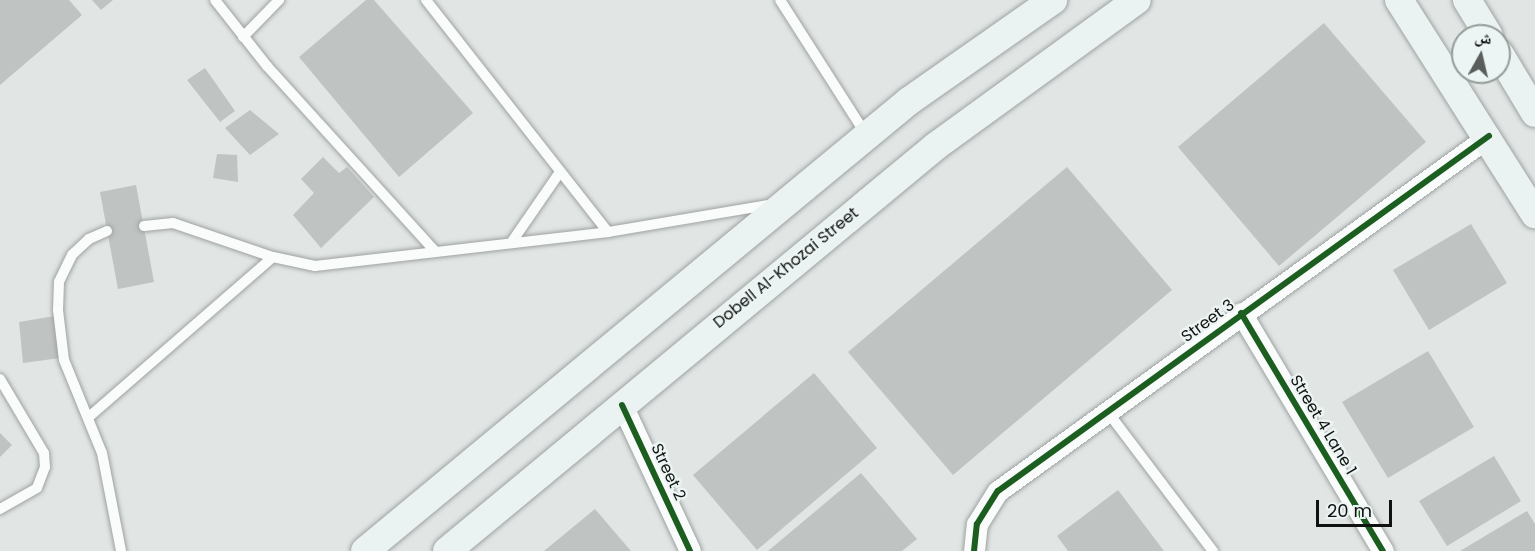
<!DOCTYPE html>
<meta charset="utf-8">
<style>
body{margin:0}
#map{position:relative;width:1535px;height:551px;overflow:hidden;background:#e1e6e5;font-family:Poppins,"Noto Naskh Arabic",sans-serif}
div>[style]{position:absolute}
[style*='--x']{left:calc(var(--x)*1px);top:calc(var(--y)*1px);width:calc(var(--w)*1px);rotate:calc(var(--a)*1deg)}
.building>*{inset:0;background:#bfc3c2}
.roads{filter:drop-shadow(0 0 2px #9fa2a2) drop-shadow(0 0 2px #9fa2a2)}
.lane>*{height:10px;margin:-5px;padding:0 5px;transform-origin:5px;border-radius:5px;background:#fafbfb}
.street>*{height:21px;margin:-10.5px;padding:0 10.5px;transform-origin:10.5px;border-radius:10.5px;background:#fafbfb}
.secondary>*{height:28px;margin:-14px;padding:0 14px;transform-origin:14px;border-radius:14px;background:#eaf3f1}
.cycleway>*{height:6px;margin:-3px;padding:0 3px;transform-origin:3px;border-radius:3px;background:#1b5e20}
span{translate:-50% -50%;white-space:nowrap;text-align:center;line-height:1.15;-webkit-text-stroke:4.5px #ecf5f3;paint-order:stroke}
.street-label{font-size:16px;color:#101312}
.north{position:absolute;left:1451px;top:24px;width:60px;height:60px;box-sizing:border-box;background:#ecf5f3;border:2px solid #949b99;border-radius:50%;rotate:8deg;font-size:16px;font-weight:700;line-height:24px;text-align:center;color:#101312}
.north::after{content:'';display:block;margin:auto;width:21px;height:27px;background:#595d5c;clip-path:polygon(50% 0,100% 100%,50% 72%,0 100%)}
.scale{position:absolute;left:1316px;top:500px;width:76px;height:27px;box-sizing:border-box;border:3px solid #101312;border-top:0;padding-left:8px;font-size:18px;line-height:21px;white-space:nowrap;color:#101312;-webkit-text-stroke:4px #ecf5f3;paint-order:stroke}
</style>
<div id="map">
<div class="building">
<div style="clip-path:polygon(0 0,69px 0,82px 15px,0 85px)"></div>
<div style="clip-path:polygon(92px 0,113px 0,101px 10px)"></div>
<div style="clip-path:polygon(366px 0,374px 0,473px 113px,399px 177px,299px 57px)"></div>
<div style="clip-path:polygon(1324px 23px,1426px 142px,1279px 266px,1178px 147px)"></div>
<div style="clip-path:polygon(205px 68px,235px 111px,220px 122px,187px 80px)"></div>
<div style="clip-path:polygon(250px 110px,279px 134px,250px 155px,225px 128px)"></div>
<div style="clip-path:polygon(217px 154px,237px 155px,238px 182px,213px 178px)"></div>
<div style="clip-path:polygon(323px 157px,339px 173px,347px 167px,374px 197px,321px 248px,293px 215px,314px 193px,301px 179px)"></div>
<div style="clip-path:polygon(1067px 167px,1172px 290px,953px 475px,848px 352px)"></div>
<div style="clip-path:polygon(136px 185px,154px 282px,118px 289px,100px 192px)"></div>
<div style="clip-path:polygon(1471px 224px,1507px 283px,1429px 330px,1393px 270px)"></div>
<div style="clip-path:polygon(55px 316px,60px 358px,23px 363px,19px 322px)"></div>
<div style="clip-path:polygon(1428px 351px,1474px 427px,1388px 478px,1342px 402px)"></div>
<div style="clip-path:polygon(814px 373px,877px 448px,757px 550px,693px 475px)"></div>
<div style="clip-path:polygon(0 433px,12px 445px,0 457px)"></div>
<div style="clip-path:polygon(1494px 456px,1521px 501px,1447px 546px,1419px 501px)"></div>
<div style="clip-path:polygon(861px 473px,917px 539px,902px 551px,768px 551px)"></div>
<div style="clip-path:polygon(1118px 490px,1164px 551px,1068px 551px,1057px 536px)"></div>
<div style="clip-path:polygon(595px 509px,631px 551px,544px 551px)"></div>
<div style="clip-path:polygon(1527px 511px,1535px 524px,1535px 551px,1460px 551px)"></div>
</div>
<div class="roads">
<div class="lane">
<div style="--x:215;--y:0;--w:84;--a:51.8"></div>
<div style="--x:267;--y:66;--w:250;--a:47.8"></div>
<div style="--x:426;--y:0;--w:295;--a:51.9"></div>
<div style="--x:780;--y:0;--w:161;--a:57.4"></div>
<div style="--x:243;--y:37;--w:52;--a:-45.8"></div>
<div style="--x:144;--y:226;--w:29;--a:-6"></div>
<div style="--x:173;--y:223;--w:106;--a:18.8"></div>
<div style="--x:273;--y:257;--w:43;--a:12.1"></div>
<div style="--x:315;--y:266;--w:295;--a:-6.6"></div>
<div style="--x:608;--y:232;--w:167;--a:-9.6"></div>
<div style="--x:107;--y:231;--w:20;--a:156"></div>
<div style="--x:89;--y:239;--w:23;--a:137"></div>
<div style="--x:72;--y:255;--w:30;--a:116"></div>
<div style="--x:59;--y:282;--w:28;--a:92"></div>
<div style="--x:58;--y:310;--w:50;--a:83.2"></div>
<div style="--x:64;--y:360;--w:100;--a:67.8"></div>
<div style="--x:102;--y:453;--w:100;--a:79"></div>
<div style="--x:511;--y:243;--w:86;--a:-55.4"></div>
<div style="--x:0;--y:379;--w:86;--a:59.3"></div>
<div style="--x:44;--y:453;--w:14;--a:86"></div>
<div style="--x:45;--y:467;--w:22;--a:111"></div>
<div style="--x:37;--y:488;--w:43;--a:150.4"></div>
<div style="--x:1107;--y:411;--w:176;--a:52.9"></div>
<div style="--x:90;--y:416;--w:242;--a:-41"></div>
</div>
<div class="street">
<div style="--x:1241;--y:313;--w:277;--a:59.2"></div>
<div style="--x:622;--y:405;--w:161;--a:65"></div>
<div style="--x:974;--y:551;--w:27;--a:-84"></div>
<div style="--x:977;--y:524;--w:39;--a:-58"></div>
<div style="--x:998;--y:491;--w:606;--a:-35.87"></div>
</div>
<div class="secondary">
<div style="--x:1399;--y:0;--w:254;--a:57.6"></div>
<div style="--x:1467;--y:0;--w:42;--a:58.6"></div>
<div style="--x:1499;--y:53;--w:70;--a:59"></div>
<div style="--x:365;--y:551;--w:706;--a:-39.6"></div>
<div style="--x:909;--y:101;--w:176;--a:-35"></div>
<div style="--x:447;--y:551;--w:635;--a:-39.63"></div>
<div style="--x:936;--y:146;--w:248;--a:-36"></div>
</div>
</div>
<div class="cycleway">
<div style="--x:1241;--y:313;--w:277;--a:59.2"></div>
<div style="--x:622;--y:405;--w:161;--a:65"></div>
<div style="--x:974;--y:551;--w:27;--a:-84"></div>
<div style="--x:977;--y:524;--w:39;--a:-58"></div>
<div style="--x:998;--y:491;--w:606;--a:-35.87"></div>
</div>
<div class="street-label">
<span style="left:786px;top:268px;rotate:-39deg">Dobell Al-Khozai Street</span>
<span style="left:1208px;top:321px;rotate:-36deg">Street 3</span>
<span style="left:1323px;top:425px;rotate:59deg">Street 4 Lane 1</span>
<span style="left:668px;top:472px;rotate:65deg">Street 2</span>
</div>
<div class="north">ش</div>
<div class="scale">20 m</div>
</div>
